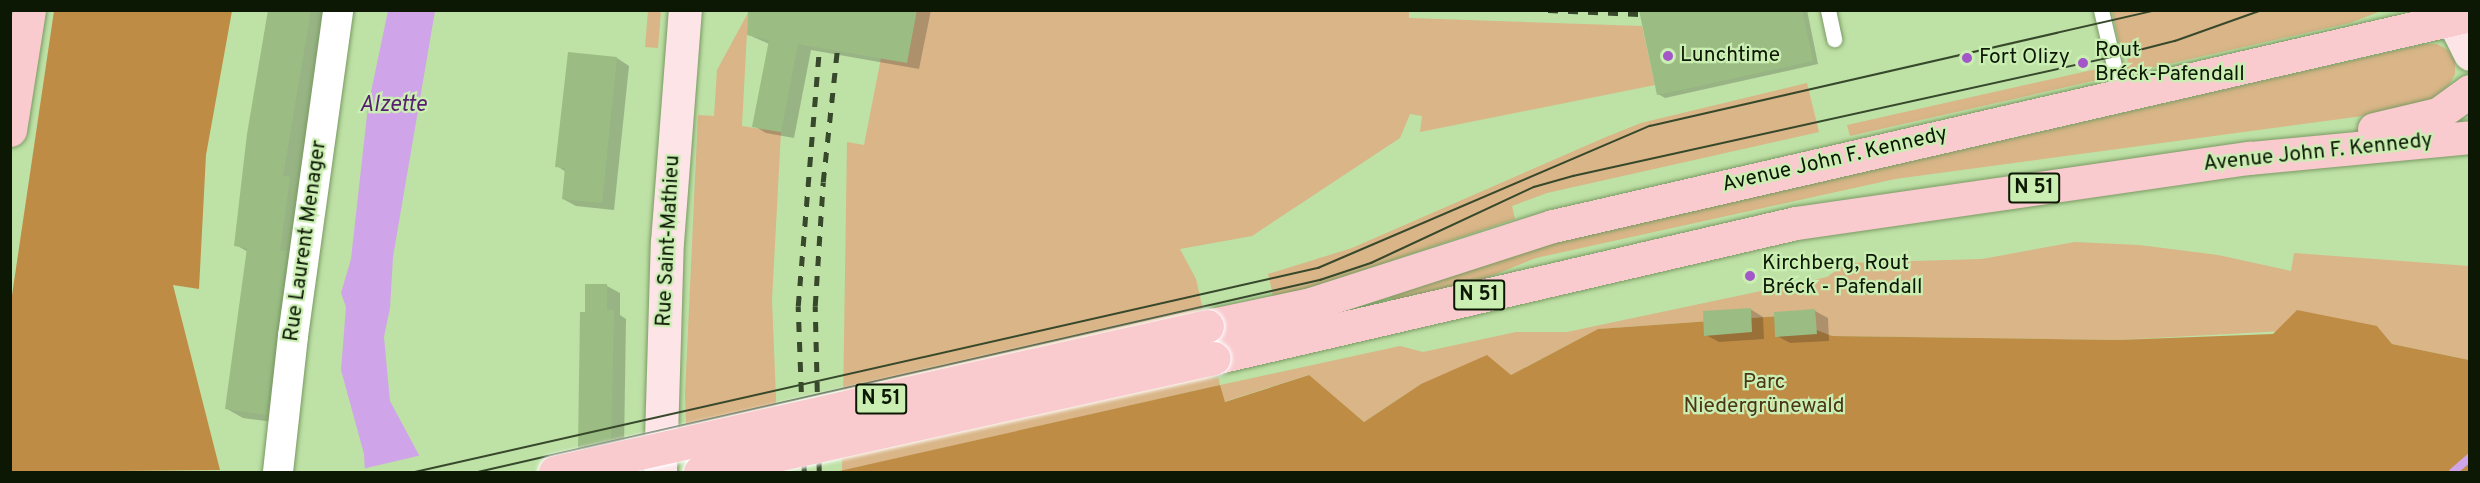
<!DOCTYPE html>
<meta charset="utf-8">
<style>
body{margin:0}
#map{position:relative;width:2480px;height:483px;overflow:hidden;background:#bee1a6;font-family:Overpass,sans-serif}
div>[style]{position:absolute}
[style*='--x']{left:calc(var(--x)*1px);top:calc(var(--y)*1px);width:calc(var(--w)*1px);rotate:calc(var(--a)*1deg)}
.green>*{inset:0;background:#d9b587}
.forest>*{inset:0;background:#bf8c46}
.water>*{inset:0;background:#d0a4e9}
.pier>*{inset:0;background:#bee1a6}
.shadow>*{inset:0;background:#0003}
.stream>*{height:8px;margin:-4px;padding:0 4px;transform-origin:4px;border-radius:4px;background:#d0a4e9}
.building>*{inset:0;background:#9bbd84}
.roads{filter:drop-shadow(0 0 2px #7a9a63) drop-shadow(0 0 2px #7a9a63)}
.service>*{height:15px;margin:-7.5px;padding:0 7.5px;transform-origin:7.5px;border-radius:7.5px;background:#fff}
.minor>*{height:30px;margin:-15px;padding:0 15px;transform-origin:15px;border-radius:15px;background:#fff}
.secondary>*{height:33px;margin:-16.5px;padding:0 16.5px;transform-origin:16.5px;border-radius:16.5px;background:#fce4e7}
.primary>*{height:33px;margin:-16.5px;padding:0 16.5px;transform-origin:16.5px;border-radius:16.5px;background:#f9cace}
.tram>*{height:1.5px;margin:-0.75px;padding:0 0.75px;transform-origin:0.75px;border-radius:0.75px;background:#37482b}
.rail>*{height:4.5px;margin-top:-2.25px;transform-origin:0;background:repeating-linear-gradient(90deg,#37482b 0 10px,transparent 0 20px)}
.bridges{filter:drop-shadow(0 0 2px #fff) drop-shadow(0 0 2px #fff)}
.primary-bridge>*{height:33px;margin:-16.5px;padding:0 16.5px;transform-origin:16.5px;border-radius:16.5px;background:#f9cace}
.dots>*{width:16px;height:16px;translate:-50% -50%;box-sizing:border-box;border:3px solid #cbeeb3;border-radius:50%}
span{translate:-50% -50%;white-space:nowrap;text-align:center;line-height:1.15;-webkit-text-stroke:4.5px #cbeeb3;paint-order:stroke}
.shield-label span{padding:2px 4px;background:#cbeeb3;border:2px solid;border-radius:4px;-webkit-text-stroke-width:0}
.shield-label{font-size:20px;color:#0c1804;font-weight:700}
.poi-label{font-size:21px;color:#0c1804}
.left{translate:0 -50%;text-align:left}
.street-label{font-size:21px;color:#0c1804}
.park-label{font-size:21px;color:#4b3517}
.water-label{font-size:22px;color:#561f70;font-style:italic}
.frame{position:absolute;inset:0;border:12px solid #0c1804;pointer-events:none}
</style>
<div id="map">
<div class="green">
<div style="clip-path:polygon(1409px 10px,1409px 18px,1642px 26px,1655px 85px,1420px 132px,1422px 116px,1410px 114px,1400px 138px,1252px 236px,1180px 249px,1196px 279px,1220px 385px,1400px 346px,1423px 352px,1516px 332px,1567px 332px,1827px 277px,1847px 263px,1982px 259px,2075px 242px,2139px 245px,2218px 255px,2291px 271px,2294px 253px,2469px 266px,2469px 360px,2392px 344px,2377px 326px,2117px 340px,1831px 336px,1780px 316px,1598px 329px,1511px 375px,1421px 384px,1364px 422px,1308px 375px,1224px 402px,1220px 385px,842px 471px,847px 142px,864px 145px,881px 58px,917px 11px)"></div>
<div style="clip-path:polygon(648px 11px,661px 11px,658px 48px,645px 47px)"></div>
<div style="clip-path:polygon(2112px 11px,2381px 11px,2350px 23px,1850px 136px,1847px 125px,2128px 62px,2124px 48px,2120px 48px)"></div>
<div style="clip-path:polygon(748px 13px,742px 126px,781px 132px,772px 300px,779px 472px,688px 472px,685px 395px,698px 115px,714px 116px,717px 70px)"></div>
<div style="clip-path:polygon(2424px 44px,2437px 44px,2448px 50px,2455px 61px,2455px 74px,2449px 85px,2432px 99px,2385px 113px,1895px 179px,1536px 258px,1469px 285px,1394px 302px,1390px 297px,1391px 290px,1493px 257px)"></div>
<div style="clip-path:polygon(1807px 83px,1819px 132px,1547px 193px,1512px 206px,1515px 219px,1274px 300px,1268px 274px,1352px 248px,1606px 137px,1641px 123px)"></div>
</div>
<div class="forest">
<div style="clip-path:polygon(54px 11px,232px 11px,206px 155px,199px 289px,173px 285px,220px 470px,11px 472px,11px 302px)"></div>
<div style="clip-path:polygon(2297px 310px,2377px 326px,2392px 344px,2469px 360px,2469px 472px,835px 472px,1220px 385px,1225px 402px,1309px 375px,1364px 422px,1421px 384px,1487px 355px,1511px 375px,1598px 329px,1780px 316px,1832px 336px,2117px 340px,2273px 334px)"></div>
</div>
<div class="water">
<div style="clip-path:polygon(388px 11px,435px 11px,393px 257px,390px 308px,384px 337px,390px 401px,420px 457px,365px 472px,364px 454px,341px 370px,346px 307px,341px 293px,351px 259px,368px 106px)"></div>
</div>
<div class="pier">
<div style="clip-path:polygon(422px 455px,428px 472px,362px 472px,362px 469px)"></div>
</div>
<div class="shadow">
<div style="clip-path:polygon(269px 10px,326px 10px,299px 183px,305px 187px,282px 423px,243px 418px,227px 409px,248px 252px,236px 245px)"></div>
<div style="clip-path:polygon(749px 10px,931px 10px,919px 69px,811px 50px,794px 138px,766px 133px,754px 126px,769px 44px,749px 35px)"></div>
<div style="clip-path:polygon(1640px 10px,1807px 10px,1818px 64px,1665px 98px,1658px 94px)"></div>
<div style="clip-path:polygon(617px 58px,629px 66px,614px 210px,576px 206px,563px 199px,566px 172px,557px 166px)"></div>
<div style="clip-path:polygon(587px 286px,607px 286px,620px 293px,620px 315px,626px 319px,624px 447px,593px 454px,580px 447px)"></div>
<div style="clip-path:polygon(1750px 309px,1763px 317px,1764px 339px,1719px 342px,1706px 335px)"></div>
<div style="clip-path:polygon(1815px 311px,1828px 318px,1829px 341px,1790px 343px,1777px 336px)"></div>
</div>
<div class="stream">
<div style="--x:2453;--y:472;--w:23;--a:-41"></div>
</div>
<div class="building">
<div style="clip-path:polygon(268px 10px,311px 10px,283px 176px,290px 177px,280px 250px,287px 251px,266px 415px,225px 409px,247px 248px,234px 246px,247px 134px)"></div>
<div style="clip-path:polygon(748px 10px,917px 10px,907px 63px,798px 44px,781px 132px,752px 127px,769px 40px,747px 35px)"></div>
<div style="clip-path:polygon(1639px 10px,1802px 10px,1813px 61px,1657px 95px)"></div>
<div style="clip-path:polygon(568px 52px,617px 57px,602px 203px,562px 199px,565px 168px,555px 167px)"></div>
<div style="clip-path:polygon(585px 284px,607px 284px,607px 310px,614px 310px,611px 440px,578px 448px,580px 312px,585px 312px)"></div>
<div style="clip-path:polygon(1751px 308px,1752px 332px,1704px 336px,1703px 311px)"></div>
<div style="clip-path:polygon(1815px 309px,1817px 334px,1775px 337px,1774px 312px)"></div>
</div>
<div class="roads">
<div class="service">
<div style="--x:1828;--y:10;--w:30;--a:78"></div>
<div style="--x:2101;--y:10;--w:87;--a:76.8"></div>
</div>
<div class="minor">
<div style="--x:278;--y:472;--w:137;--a:-83.7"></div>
<div style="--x:293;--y:336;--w:329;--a:-82.1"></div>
</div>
<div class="secondary">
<div style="--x:2448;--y:10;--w:49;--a:63.4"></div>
<div style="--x:660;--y:472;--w:230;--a:-88.3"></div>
<div style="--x:667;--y:242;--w:233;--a:-85.6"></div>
</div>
<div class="primary">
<div style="--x:2374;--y:129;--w:66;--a:-13.2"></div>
<div style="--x:2438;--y:114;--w:39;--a:-36"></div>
<div style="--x:10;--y:130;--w:121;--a:-81"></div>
<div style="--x:1207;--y:326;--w:106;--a:-11.9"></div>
<div style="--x:1311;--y:304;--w:254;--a:-17.9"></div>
<div style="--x:1553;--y:226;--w:941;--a:-12.96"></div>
<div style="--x:1214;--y:358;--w:597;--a:-13.06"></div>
<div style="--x:1796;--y:223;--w:458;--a:-8.2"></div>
<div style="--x:2249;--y:158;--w:222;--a:-5.4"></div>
</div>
</div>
<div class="tram">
<div style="--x:415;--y:472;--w:926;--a:-12.73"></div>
<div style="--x:1318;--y:268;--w:361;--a:-23.2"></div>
<div style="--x:1650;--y:126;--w:520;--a:-12.89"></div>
<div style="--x:478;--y:472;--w:864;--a:-12.85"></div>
<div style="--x:1320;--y:280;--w:54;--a:-18.4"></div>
<div style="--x:1371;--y:263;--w:180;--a:-25"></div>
<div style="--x:1534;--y:187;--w:41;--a:-15.8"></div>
<div style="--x:1573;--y:176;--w:552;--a:-12.45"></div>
<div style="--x:2112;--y:57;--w:65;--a:-14.3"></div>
<div style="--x:2175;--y:41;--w:92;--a:-19.6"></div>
</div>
<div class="rail">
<div style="--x:1548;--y:10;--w:91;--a:2.5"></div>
<div style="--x:804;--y:472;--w:166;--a:-92.1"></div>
<div style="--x:798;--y:306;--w:259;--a:-85.3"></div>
<div style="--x:819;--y:472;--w:166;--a:-91.4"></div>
<div style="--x:815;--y:306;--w:124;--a:-86.3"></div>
<div style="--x:823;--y:182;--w:132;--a:-83.9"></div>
</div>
<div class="bridges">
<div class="primary-bridge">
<div style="--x:555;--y:472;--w:668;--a:-12.62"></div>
<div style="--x:700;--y:472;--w:526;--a:-12.51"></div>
</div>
</div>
<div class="dots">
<div style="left:1668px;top:56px;background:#a357c9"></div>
<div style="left:1967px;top:58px;background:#a357c9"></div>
<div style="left:2083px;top:63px;background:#a357c9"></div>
<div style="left:1750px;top:276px;background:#a357c9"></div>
</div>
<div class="shield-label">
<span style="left:2034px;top:188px">N 51</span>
<span style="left:1479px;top:295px">N 51</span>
<span style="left:881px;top:399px">N 51</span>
</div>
<div class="poi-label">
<span class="left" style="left:2095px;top:63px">Rout<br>Bréck-Pafendall</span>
<span class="left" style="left:1680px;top:56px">Lunchtime</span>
<span class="left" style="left:1979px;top:58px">Fort Olizy</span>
<span class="left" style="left:1762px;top:276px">Kirchberg, Rout<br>Bréck - Pafendall</span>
</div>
<div class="street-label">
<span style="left:2318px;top:153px;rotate:-6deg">Avenue John F. Kennedy</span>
<span style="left:1835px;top:160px;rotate:-13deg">Avenue John F. Kennedy</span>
<span style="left:306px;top:241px;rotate:-82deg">Rue Laurent Menager</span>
<span style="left:669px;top:241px;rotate:-87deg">Rue Saint-Mathieu</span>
</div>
<div class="park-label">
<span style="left:1764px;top:395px">Parc<br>Niedergrünewald</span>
</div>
<div class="water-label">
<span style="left:393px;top:106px">Alzette</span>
</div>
<div class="frame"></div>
</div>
